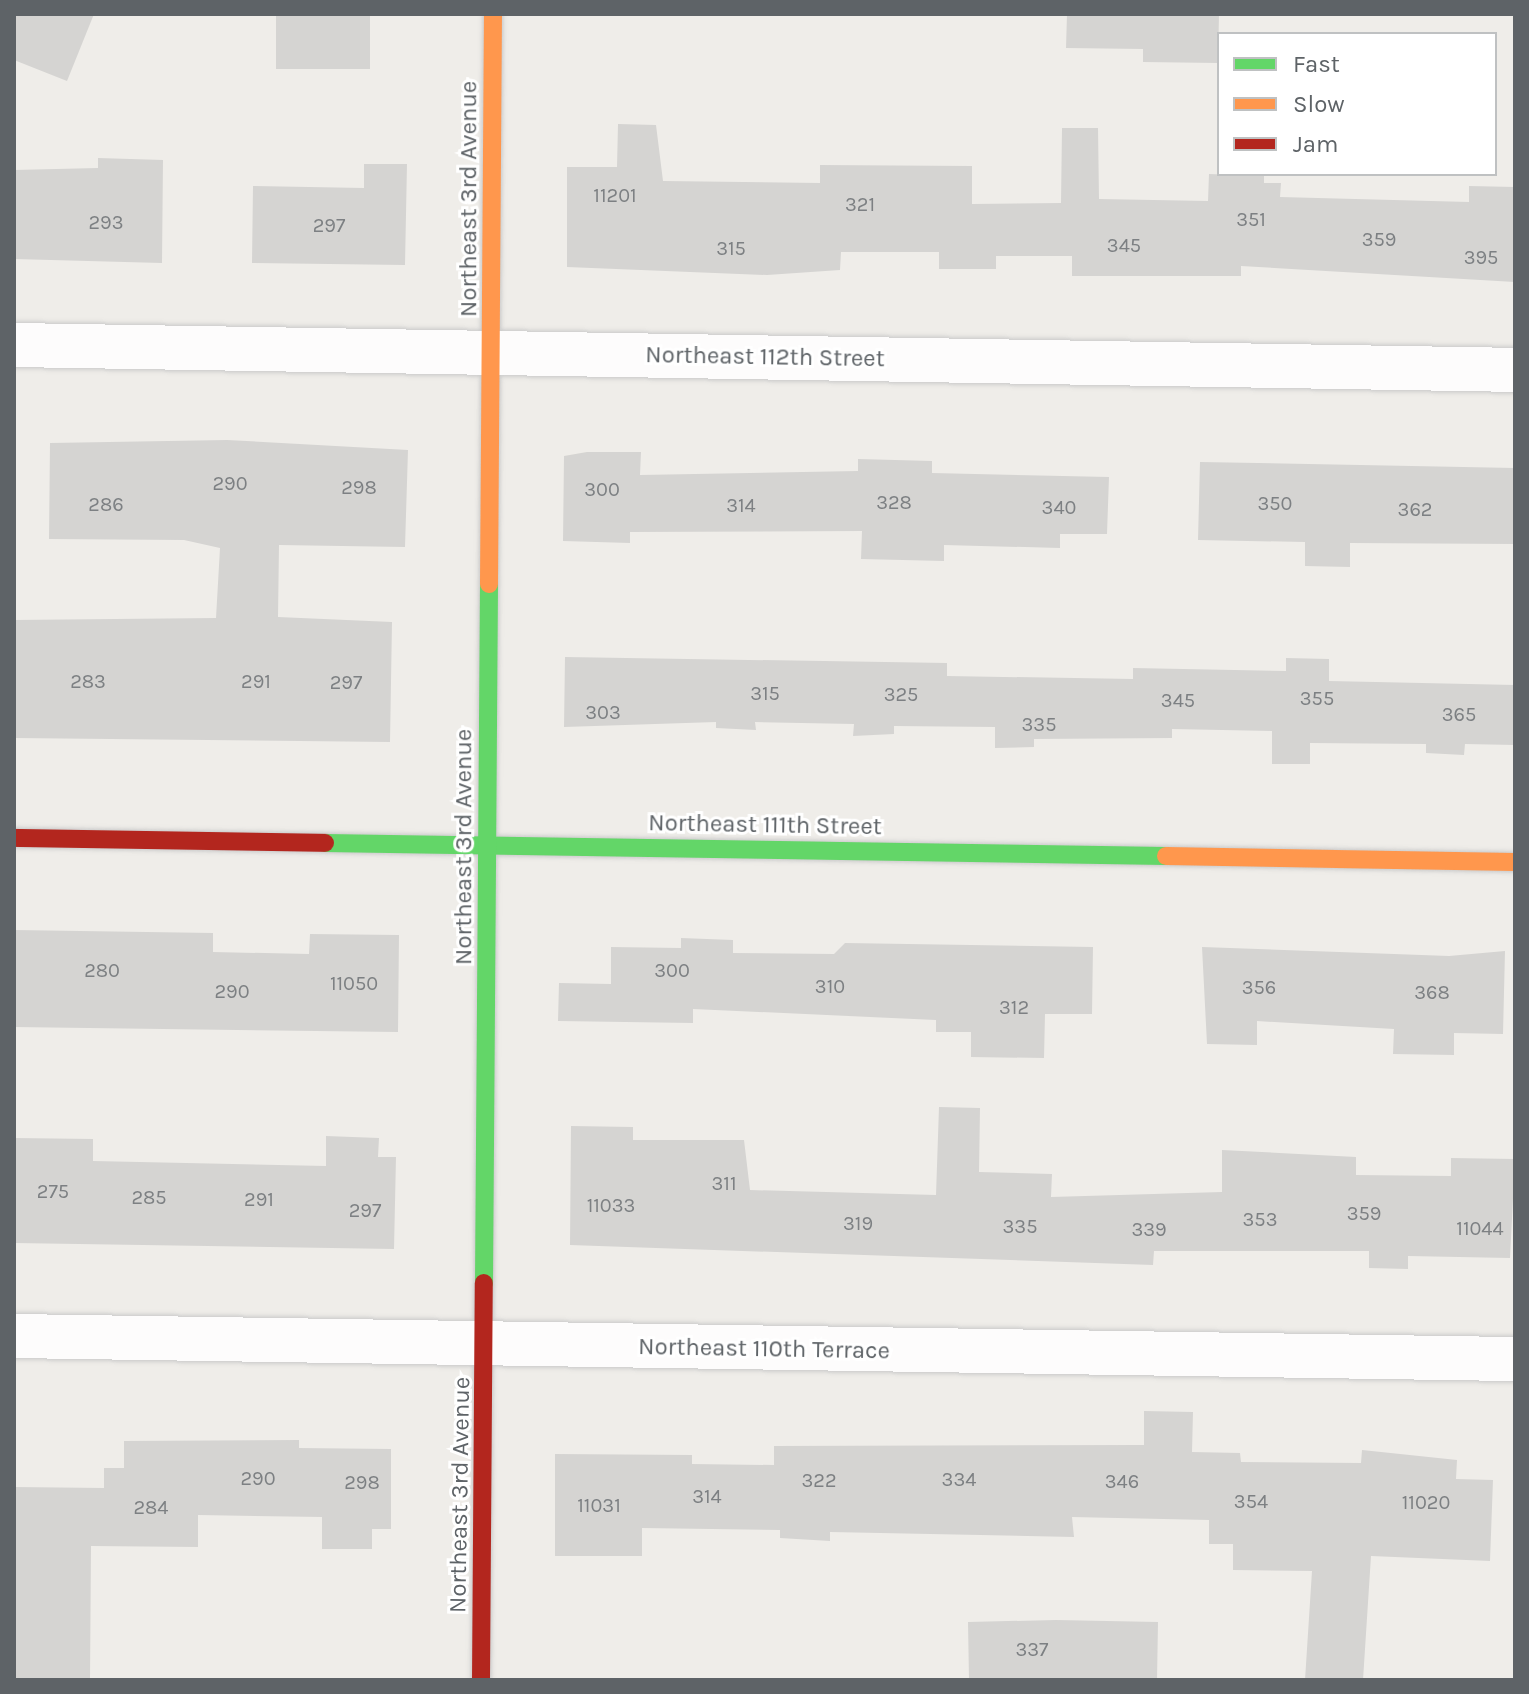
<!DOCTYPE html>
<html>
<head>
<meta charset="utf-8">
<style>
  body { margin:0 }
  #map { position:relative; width:1529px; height:1694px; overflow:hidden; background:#efede9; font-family:Karla,sans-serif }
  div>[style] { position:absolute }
  .building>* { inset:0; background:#d5d4d2; transform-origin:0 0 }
  .roads { filter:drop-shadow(0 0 2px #cacaca) drop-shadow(0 0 2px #cacaca) }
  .street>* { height:44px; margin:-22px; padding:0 22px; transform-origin:22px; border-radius:22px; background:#fdfcfc }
  .fast>* { height:18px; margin:-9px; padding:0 9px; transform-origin:9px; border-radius:9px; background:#63d668 }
  .slow>* { height:18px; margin:-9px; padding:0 9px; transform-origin:9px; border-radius:9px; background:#ff974d }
  .jam>* { height:18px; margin:-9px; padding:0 9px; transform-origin:9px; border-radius:9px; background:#b3261e }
  span { translate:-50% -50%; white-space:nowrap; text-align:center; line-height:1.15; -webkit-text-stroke:6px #fff; paint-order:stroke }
  .number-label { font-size:20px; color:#7d8083 }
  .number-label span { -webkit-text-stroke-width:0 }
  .street-label { font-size:24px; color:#5e6367 }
  .frame { position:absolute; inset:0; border:16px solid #5e6367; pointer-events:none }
  .legend { position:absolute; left:1217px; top:32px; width:280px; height:144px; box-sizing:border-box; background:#fff; border:2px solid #bfc1c2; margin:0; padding:10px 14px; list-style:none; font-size:24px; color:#5e6367 }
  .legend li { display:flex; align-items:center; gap:16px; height:40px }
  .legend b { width:40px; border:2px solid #bfc1c2 }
</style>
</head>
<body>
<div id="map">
  <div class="building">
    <i style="clip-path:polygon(14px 14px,94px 14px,67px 81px,14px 60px)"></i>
    <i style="left:276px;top:14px;width:94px;height:55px"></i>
    <i style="clip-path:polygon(1067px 14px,1219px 14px,1218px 63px,1143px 62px,1143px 49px,1066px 48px)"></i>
    <i style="clip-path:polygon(618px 124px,656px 125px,663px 181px,820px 183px,820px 165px,972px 166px,972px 204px,1061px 203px,1062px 128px,1098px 128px,1099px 199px,1208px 201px,1209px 174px,1264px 176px,1264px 183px,1281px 183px,1280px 197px,1469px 202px,1469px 186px,1515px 187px,1515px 282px,1241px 266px,1241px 276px,1072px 276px,1072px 256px,996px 256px,996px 269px,939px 269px,939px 252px,841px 252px,840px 270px,767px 275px,567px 267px,567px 167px,617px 167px)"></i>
    <i style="clip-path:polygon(98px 158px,163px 160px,162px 263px,14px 259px,14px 170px,98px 168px)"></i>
    <i style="clip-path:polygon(364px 164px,407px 164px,405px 265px,252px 263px,253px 186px,364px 188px)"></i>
    <i style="clip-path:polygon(227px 440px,408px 450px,405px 547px,279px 545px,278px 617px,392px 622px,390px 742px,14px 738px,14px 620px,216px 618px,220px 548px,184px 540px,49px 539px,50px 443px)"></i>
    <i style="clip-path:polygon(587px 452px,641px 452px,640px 475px,858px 471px,858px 459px,932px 461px,932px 473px,1109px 477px,1107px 534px,1060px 534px,1060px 548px,944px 545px,944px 561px,861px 559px,862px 531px,630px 532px,630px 543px,563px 541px,564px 456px)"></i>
    <i style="clip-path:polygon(1200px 462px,1515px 468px,1515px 544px,1350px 543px,1350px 567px,1305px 566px,1305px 542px,1198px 540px)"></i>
    <i style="clip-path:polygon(565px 657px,947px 663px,947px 676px,1133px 679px,1133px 668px,1286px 671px,1286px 658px,1329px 659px,1329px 681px,1515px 685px,1515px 745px,1465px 744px,1464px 755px,1426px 753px,1426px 744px,1310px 743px,1310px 764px,1272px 764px,1272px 731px,1172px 729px,1172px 738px,1034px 739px,1034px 747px,995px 748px,995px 727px,894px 726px,894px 734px,853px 736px,854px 724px,755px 722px,756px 730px,716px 728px,716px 722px,564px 727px)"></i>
    <i style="clip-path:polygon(14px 930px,213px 933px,213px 952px,309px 954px,310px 934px,399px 935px,398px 1032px,14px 1027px)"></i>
    <i style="clip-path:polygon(681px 938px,733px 940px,733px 953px,834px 954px,845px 943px,1093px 947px,1092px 1014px,1045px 1014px,1044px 1058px,971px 1057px,971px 1032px,936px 1032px,936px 1020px,693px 1009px,693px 1023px,558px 1021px,559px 983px,611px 984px,611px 947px,681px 948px)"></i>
    <i style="clip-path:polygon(1202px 947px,1449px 956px,1505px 951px,1503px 1034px,1454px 1033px,1454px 1055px,1393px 1054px,1394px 1029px,1257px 1021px,1257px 1045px,1207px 1044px)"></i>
    <i style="clip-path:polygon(939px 1107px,980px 1108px,979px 1172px,1052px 1174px,1051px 1197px,1222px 1192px,1222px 1150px,1356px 1157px,1356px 1175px,1451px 1176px,1451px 1158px,1515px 1159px,1510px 1258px,1408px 1256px,1408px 1269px,1369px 1268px,1369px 1251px,1154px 1251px,1153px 1265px,570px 1245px,571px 1126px,633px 1127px,633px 1140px,744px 1140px,750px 1190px,936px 1195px)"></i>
    <i style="clip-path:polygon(326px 1136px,379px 1138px,378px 1157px,396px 1157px,394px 1249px,14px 1243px,14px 1138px,93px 1139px,93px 1161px,326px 1166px)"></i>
    <i style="clip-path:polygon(1144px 1411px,1193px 1412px,1192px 1452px,1240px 1453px,1241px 1462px,1361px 1463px,1362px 1450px,1457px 1460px,1456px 1479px,1493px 1480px,1490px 1561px,1371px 1556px,1363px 1680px,1305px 1680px,1312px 1571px,1233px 1570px,1233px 1544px,1209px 1544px,1209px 1520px,1072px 1517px,1074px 1537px,830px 1532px,830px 1541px,780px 1538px,780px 1530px,642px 1528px,642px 1556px,555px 1556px,555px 1454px,692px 1455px,692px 1464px,774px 1465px,774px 1446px,1144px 1445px)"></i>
    <i style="clip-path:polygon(299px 1440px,299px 1448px,391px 1449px,391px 1529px,372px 1529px,372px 1549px,322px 1549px,322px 1517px,198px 1515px,198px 1547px,91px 1546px,90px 1680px,14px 1680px,14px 1487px,104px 1488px,104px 1468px,124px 1468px,124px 1441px)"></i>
    <i style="clip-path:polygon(1056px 1620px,1158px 1622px,1157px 1680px,969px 1680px,968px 1622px)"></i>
  </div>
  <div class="roads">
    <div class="street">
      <i style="left:14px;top:345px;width:1501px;rotate:0.95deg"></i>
      <i style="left:14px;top:1336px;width:1501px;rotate:0.88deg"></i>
    </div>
    <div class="fast">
      <i style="left:325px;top:843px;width:841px;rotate:0.89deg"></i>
      <i style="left:484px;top:1283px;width:699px;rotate:-89.59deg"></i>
    </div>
    <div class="slow">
      <i style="left:489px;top:584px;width:570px;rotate:-89.6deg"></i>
      <i style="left:1166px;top:856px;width:349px;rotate:1deg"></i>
    </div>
    <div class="jam">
      <i style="left:14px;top:838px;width:311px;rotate:0.9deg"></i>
      <i style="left:481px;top:1680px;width:397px;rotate:-89.6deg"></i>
    </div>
  </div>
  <div class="number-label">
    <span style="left:615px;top:195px">11201</span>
    <span style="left:860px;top:204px">321</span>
    <span style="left:1251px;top:219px">351</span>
    <span style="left:106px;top:222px">293</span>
    <span style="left:329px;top:225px">297</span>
    <span style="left:1379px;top:239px">359</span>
    <span style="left:1124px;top:245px">345</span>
    <span style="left:731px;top:248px">315</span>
    <span style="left:1481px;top:257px">395</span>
    <span style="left:230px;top:483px">290</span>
    <span style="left:359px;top:487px">298</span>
    <span style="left:602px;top:489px">300</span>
    <span style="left:894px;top:502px">328</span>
    <span style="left:1275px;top:503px">350</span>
    <span style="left:106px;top:504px">286</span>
    <span style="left:741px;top:505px">314</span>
    <span style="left:1059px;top:507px">340</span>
    <span style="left:1415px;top:509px">362</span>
    <span style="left:88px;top:681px">283</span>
    <span style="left:256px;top:681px">291</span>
    <span style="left:346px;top:682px">297</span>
    <span style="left:765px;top:693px">315</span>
    <span style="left:901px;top:694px">325</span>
    <span style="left:1317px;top:698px">355</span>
    <span style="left:1178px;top:700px">345</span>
    <span style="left:603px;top:712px">303</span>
    <span style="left:1459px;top:714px">365</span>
    <span style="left:1039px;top:724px">335</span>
    <span style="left:102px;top:970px">280</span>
    <span style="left:672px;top:970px">300</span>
    <span style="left:354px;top:983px">11050</span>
    <span style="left:830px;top:986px">310</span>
    <span style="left:1259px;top:987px">356</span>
    <span style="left:232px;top:991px">290</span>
    <span style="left:1432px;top:992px">368</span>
    <span style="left:1014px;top:1007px">312</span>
    <span style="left:724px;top:1183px">311</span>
    <span style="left:53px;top:1191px">275</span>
    <span style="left:149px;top:1197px">285</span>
    <span style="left:259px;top:1199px">291</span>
    <span style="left:611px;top:1205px">11033</span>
    <span style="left:365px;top:1210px">297</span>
    <span style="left:1364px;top:1213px">359</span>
    <span style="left:1260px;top:1219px">353</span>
    <span style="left:858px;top:1223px">319</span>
    <span style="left:1020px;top:1226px">335</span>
    <span style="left:1480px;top:1228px">11044</span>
    <span style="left:1149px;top:1229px">339</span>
    <span style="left:258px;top:1478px">290</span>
    <span style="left:959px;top:1479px">334</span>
    <span style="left:819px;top:1480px">322</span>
    <span style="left:1122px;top:1481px">346</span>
    <span style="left:362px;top:1482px">298</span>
    <span style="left:707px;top:1496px">314</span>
    <span style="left:1251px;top:1501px">354</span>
    <span style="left:1426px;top:1502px">11020</span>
    <span style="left:599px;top:1505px">11031</span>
    <span style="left:151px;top:1507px">284</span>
    <span style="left:1032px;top:1649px">337</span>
  </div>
  <div class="street-label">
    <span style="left:469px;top:199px;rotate:-90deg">Northeast 3rd Avenue</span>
    <span style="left:765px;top:357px;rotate:1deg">Northeast 112th Street</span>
    <span style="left:765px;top:825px;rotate:1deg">Northeast 111th Street</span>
    <span style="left:464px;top:847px;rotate:-90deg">Northeast 3rd Avenue</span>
    <span style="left:764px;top:1349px;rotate:1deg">Northeast 110th Terrace</span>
    <span style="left:460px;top:1495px;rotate:-89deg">Northeast 3rd Avenue</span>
  </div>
  <div class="frame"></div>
  <ul class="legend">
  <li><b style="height:10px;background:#63d668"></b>Fast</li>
  <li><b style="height:10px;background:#ff974d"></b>Slow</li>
  <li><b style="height:10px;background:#b3261e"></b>Jam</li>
  </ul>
</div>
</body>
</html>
